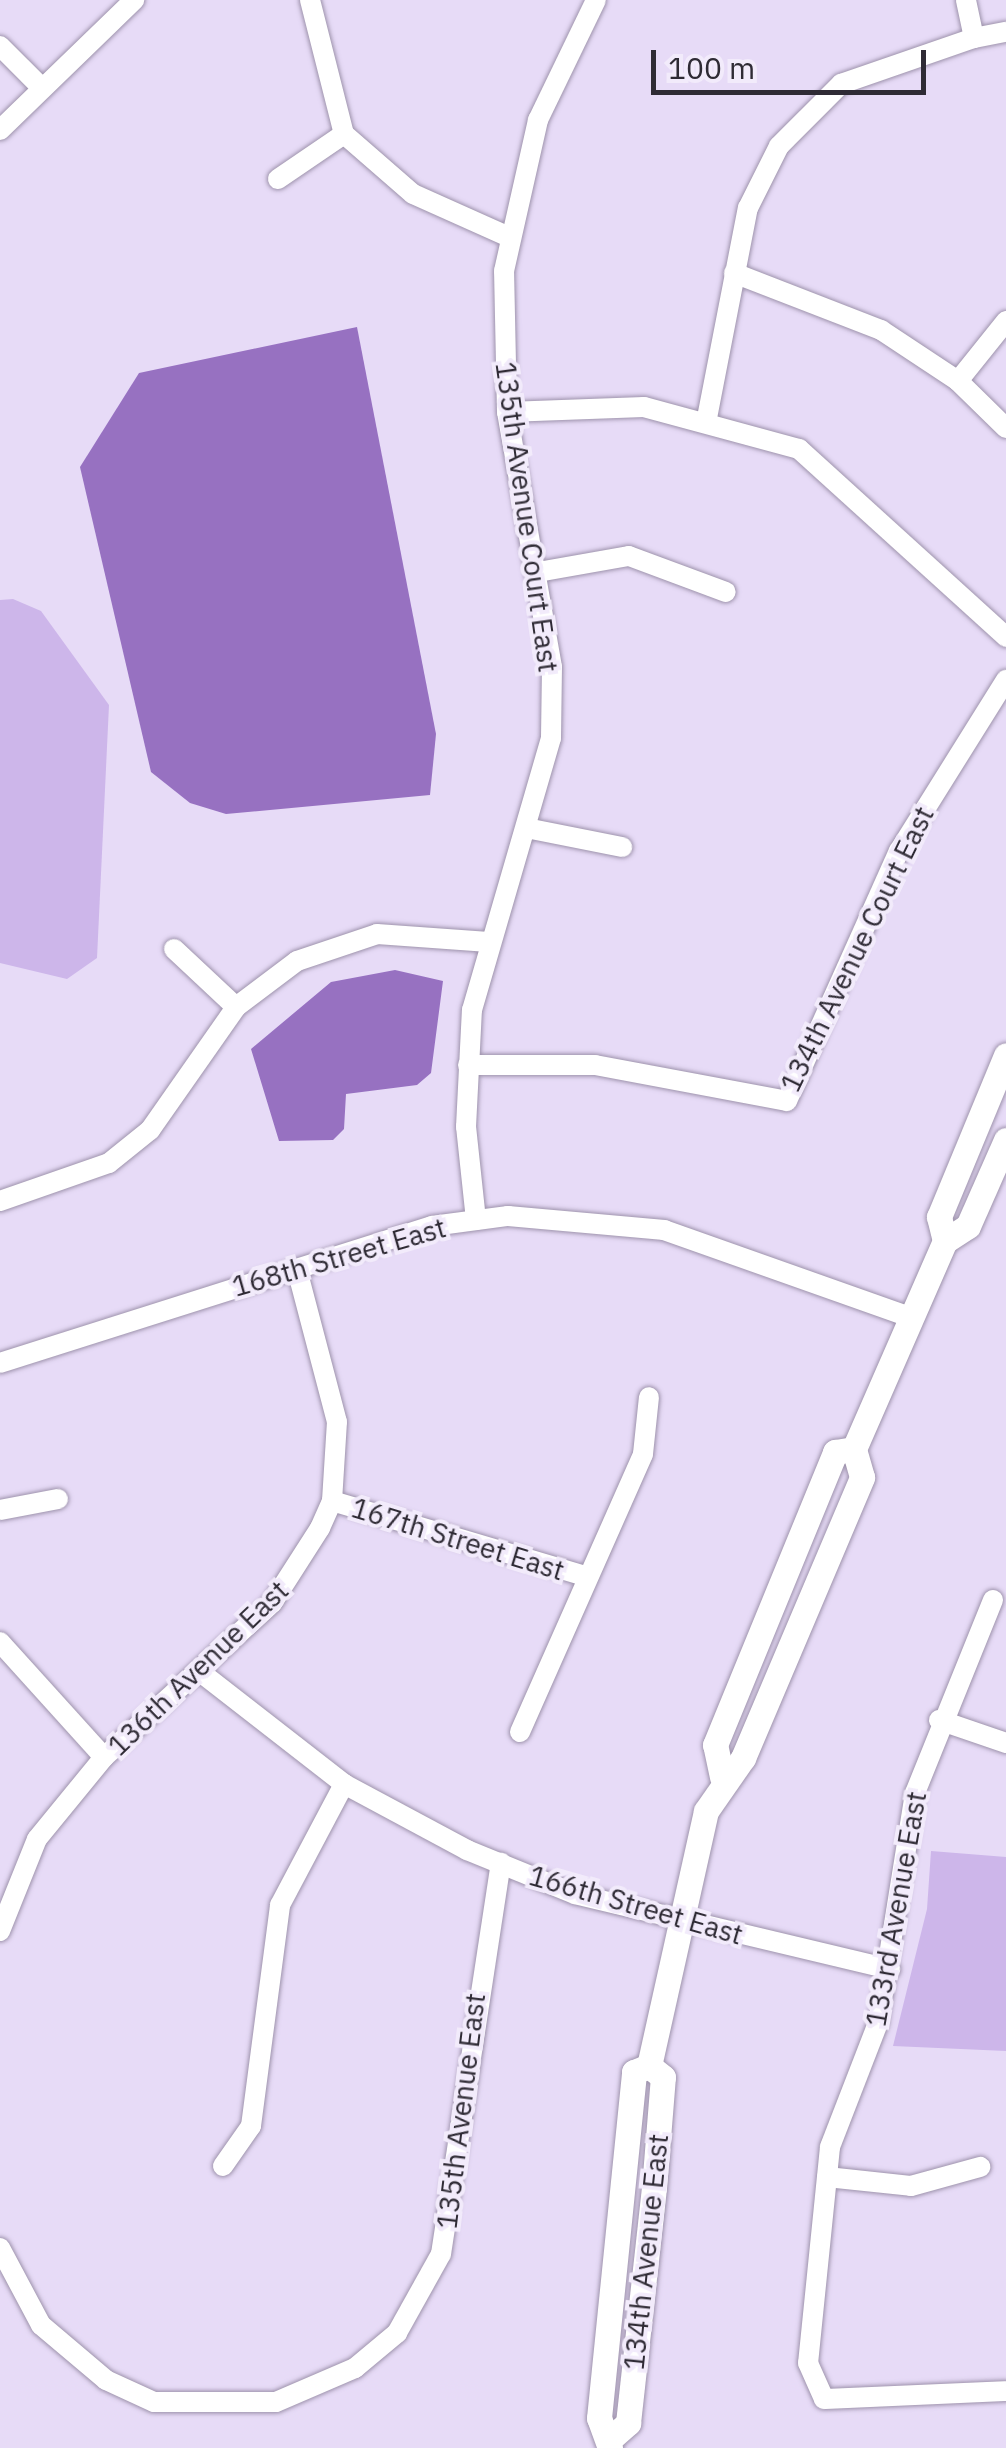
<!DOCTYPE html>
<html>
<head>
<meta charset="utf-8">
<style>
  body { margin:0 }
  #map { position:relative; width:1006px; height:2448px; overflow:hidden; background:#e7dbf7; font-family:"IBM Plex Sans",sans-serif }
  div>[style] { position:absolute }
  .green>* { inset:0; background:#cdb6ea }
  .water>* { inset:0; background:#9771c1 }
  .roads { filter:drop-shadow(0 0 2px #9e93ac) drop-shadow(0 0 2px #9e93ac) }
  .minor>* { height:20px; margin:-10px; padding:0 10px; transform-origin:10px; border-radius:10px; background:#fff }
  .tertiary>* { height:25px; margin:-12.5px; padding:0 12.5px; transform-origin:12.5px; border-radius:12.5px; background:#fff }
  span { translate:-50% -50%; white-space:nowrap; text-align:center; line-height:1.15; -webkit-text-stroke:8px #f2ebfb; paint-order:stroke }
  .street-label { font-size:28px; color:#2f2b35 }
  .scale { position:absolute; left:651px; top:50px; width:275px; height:45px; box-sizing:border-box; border:5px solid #2f2b35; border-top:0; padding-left:12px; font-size:30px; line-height:35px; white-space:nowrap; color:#2f2b35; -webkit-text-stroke:8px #f2ebfb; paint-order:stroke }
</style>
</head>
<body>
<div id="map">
  <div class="green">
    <i style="clip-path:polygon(13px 599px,41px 611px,109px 705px,97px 958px,67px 979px,0 963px,0 600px)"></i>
    <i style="clip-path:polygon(931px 1851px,1006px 1857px,1006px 2051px,893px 2046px,927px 1909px)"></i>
  </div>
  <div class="water">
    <i style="clip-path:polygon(357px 327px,436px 734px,430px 795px,226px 814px,190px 803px,151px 772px,80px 467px,139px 373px)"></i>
    <i style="clip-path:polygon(395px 970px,443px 981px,431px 1073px,417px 1085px,346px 1094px,344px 1129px,333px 1140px,279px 1141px,251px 1049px,331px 982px)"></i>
  </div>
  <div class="roads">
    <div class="minor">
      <i style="left:310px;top:0;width:138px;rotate:75.8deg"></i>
      <i style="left:974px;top:38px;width:33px;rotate:-11deg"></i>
      <i style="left:0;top:46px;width:57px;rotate:45deg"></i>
      <i style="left:0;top:130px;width:187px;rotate:-44.1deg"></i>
      <i style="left:278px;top:179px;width:80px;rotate:-34.3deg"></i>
      <i style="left:344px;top:134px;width:91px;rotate:41deg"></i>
      <i style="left:413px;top:194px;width:103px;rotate:24.1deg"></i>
      <i style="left:734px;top:273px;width:158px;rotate:21.2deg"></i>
      <i style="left:881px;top:330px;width:92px;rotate:33.5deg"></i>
      <i style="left:958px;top:381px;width:67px;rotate:44.4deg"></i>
      <i style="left:958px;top:381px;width:77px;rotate:-51.3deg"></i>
      <i style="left:507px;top:412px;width:137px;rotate:-2.1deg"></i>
      <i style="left:644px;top:407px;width:161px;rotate:15.2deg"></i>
      <i style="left:799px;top:449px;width:280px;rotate:42.2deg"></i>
      <i style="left:707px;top:418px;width:214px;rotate:-79deg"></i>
      <i style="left:748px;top:208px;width:69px;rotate:-63.4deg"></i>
      <i style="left:779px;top:146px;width:88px;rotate:-45deg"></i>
      <i style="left:841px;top:84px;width:141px;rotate:-19.1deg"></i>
      <i style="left:974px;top:38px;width:39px;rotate:-102deg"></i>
      <i style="left:538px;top:572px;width:92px;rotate:-10deg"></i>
      <i style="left:629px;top:556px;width:103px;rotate:20.4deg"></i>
      <i style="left:531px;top:829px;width:93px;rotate:11.2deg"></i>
      <i style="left:174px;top:949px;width:85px;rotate:43.1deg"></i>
      <i style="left:468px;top:1065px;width:127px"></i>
      <i style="left:595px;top:1065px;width:195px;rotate:10.6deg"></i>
      <i style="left:787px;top:1101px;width:274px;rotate:-65.9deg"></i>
      <i style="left:899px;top:851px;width:202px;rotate:-58deg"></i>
      <i style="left:0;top:1201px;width:115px;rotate:-19.2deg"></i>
      <i style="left:109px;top:1163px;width:53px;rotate:-38.8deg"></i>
      <i style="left:150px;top:1130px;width:150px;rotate:-55deg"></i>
      <i style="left:236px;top:1007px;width:76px;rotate:-37deg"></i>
      <i style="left:297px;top:961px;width:84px;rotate:-18.6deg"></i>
      <i style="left:377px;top:934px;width:112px;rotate:4.1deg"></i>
      <i style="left:476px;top:1220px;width:94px;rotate:-96.1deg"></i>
      <i style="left:466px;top:1127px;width:117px;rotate:-87.1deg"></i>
      <i style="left:472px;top:1010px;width:283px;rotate:-73.8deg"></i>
      <i style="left:551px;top:738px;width:71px;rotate:-89.2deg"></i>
      <i style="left:552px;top:667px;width:259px;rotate:-100deg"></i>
      <i style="left:507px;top:412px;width:141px;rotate:-91.2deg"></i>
      <i style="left:504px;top:271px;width:155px;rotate:-77.3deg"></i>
      <i style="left:538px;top:120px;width:133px;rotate:-64.2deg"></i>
      <i style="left:0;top:1363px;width:453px;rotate:-17.6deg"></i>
      <i style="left:432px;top:1226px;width:77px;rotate:-7.5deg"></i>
      <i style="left:508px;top:1216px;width:157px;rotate:5.1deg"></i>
      <i style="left:664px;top:1230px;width:263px;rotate:19.5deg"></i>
      <i style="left:332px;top:1501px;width:264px;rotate:16.5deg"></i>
      <i style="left:0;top:1510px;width:59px;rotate:-10.7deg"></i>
      <i style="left:993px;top:1600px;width:208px;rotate:112deg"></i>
      <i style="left:915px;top:1793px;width:233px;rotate:99.1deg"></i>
      <i style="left:878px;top:2023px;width:133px;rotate:111.2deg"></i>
      <i style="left:830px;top:2147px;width:217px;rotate:95.8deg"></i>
      <i style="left:808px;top:2363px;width:39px;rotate:66deg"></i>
      <i style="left:824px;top:2399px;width:182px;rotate:-2.5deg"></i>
      <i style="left:0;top:1642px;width:155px;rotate:47.9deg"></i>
      <i style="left:199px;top:1671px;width:184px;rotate:37.9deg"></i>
      <i style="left:344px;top:1784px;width:140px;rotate:28.2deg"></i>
      <i style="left:467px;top:1850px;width:117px;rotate:22.2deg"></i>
      <i style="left:575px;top:1894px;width:324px;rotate:13.4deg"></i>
      <i style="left:939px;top:1720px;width:71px;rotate:18.9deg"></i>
      <i style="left:520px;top:1732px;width:304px;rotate:-66.1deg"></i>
      <i style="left:643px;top:1454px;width:57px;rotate:-84deg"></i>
      <i style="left:0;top:1931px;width:99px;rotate:-68.1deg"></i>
      <i style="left:37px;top:1839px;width:106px;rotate:-50.7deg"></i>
      <i style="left:104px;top:1757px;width:228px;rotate:-42.5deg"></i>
      <i style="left:272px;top:1603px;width:89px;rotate:-57.4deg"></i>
      <i style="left:320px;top:1528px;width:30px;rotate:-66deg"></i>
      <i style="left:332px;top:1501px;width:79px;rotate:-86.4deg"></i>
      <i style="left:337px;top:1422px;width:158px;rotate:-104.7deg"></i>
      <i style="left:223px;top:2166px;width:49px;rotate:-55deg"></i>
      <i style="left:251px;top:2126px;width:223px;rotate:-82.5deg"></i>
      <i style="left:280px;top:1905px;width:137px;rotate:-62.1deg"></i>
      <i style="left:827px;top:2177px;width:84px;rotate:6.1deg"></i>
      <i style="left:911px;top:2186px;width:72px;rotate:-15.4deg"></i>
      <i style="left:0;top:2248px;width:87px;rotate:62deg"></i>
      <i style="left:41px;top:2325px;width:85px;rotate:40.2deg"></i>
      <i style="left:106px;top:2380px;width:53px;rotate:24.6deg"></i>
      <i style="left:154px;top:2402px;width:122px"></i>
      <i style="left:276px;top:2402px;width:86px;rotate:-23.3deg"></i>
      <i style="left:355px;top:2368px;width:55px;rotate:-39.8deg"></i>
      <i style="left:397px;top:2333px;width:90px;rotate:-60.9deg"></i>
      <i style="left:441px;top:2254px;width:396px;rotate:-81.3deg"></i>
    </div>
    <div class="tertiary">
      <i style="left:945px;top:1241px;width:27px;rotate:-33deg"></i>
      <i style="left:968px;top:1226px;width:94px;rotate:-66.2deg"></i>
      <i style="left:722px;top:1777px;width:33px;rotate:-102deg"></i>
      <i style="left:715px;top:1745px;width:317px;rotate:-67.7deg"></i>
      <i style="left:835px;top:1452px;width:19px;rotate:-9deg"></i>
      <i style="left:611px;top:2438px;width:23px;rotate:-41deg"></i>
      <i style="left:628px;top:2423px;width:236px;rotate:-83.7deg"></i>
      <i style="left:654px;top:2188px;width:111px;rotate:-85.4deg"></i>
      <i style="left:663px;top:2077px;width:18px;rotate:-142deg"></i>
      <i style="left:610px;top:2448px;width:32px;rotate:-110deg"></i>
      <i style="left:599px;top:2418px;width:348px;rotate:-84.2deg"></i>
      <i style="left:634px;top:2072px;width:16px;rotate:-22deg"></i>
      <i style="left:649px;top:2066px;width:261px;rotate:-77.4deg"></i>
      <i style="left:706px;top:1811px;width:65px;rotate:-55.1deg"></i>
      <i style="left:743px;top:1758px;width:305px;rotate:-67deg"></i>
      <i style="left:862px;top:1477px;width:29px;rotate:-106deg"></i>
      <i style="left:854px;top:1449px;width:227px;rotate:-66.4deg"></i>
      <i style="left:945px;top:1241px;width:25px;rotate:-104deg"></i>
      <i style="left:939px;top:1217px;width:175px;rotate:-67.5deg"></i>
    </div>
  </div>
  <div class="street-label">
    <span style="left:527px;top:517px;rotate:82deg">135th Avenue Court East</span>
    <span style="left:857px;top:949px;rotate:-64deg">134th Avenue Court East</span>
    <span style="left:339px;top:1257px;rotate:-16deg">168th Street East</span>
    <span style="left:458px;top:1539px;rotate:17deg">167th Street East</span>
    <span style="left:198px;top:1668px;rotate:-44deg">136th Avenue East</span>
    <span style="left:636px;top:1905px;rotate:16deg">166th Street East</span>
    <span style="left:896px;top:1909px;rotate:-80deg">133rd Avenue East</span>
    <span style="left:461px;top:2111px;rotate:-83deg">135th Avenue East</span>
    <span style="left:646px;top:2252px;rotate:-84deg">134th Avenue East</span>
  </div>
  <div class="scale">100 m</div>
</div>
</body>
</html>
